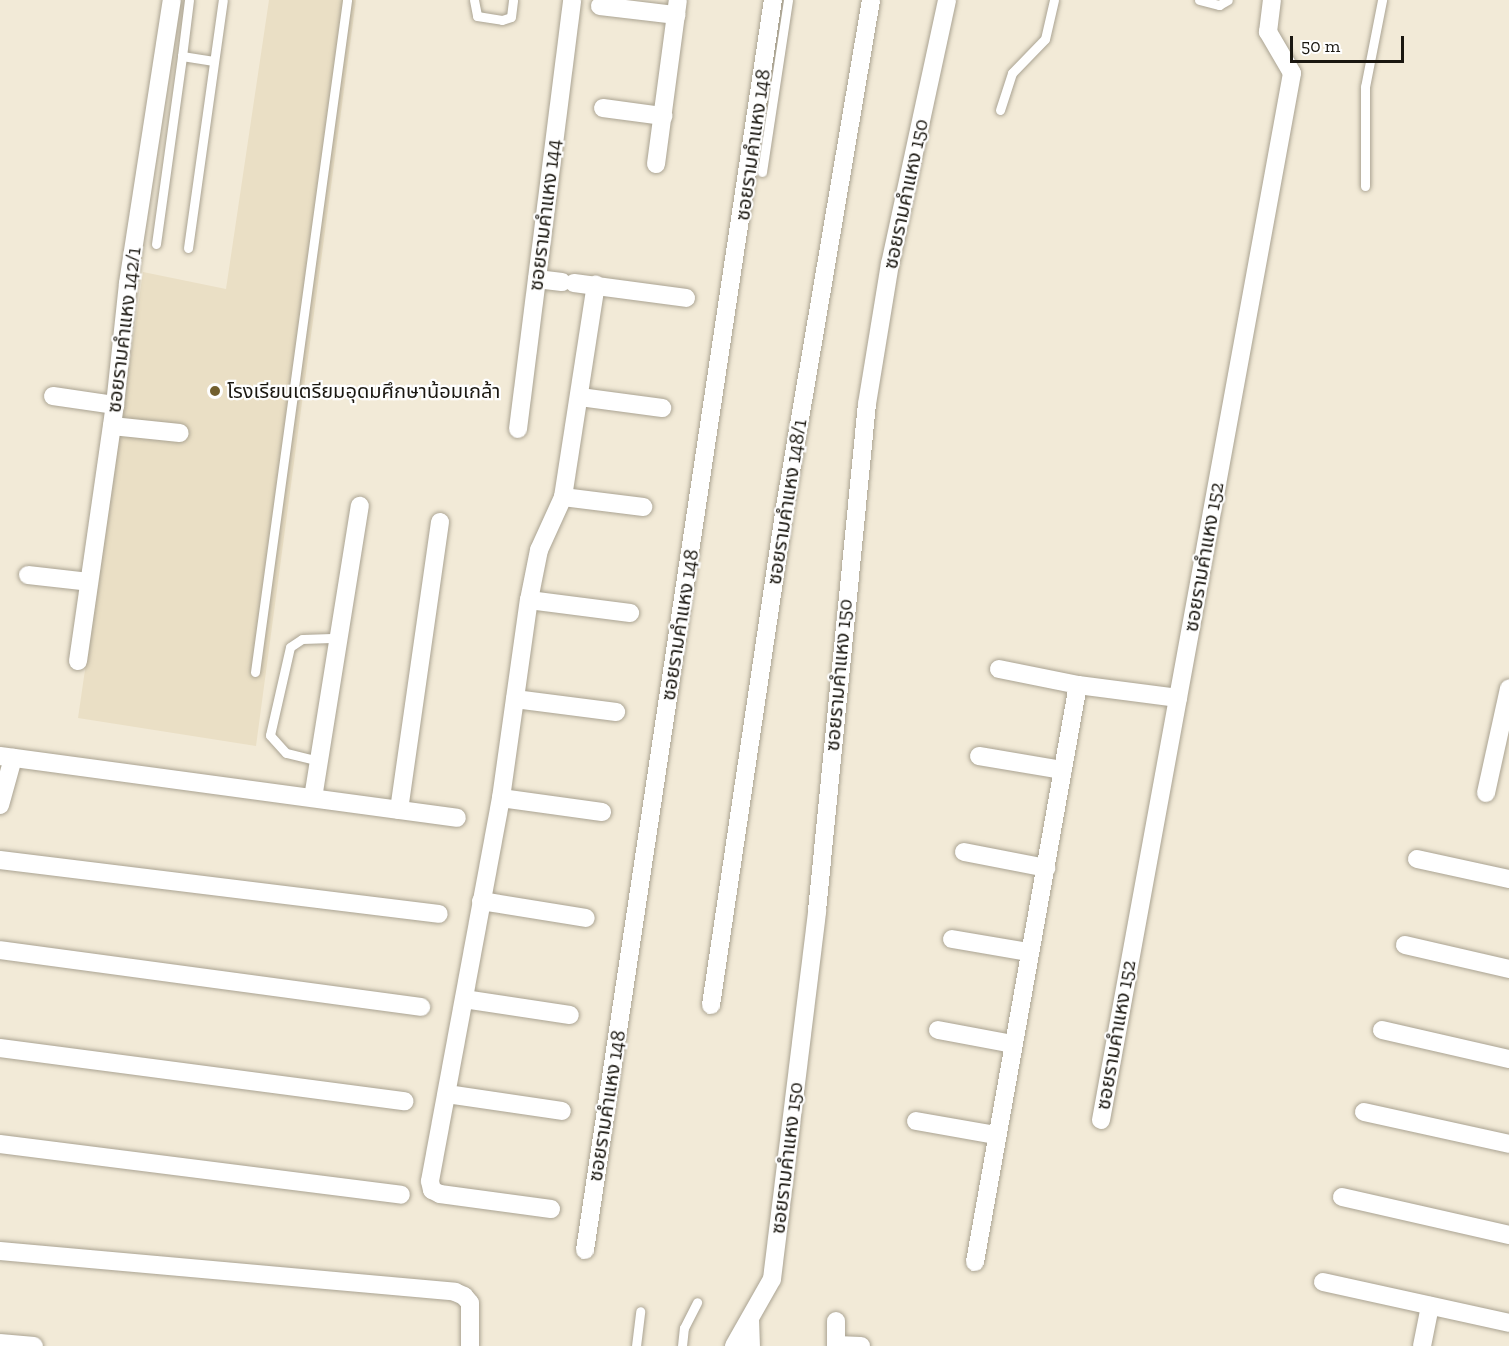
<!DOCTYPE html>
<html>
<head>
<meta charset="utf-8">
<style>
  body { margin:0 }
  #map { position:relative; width:1509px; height:1346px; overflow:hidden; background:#f2ead7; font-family:"Zilla Slab","Noto Sans Thai",serif }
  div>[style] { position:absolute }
  .built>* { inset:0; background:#eadfc5 }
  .roads { filter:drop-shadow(0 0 2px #aaa392) drop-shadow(0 0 2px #aaa392) }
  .service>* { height:9px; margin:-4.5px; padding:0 4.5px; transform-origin:4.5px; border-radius:4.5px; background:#fff }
  .minor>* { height:18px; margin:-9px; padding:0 9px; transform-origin:9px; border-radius:9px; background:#fff }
  .dots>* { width:16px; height:16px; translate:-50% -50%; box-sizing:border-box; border:3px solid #fff; border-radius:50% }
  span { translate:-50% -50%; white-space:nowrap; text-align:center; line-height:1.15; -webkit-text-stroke:4.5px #fff; paint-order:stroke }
  .street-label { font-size:20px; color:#1a1710 }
  .poi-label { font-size:20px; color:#1a1710 }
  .left { translate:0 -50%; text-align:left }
  .scale { position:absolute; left:1290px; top:36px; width:114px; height:27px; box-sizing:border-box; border:3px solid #1a1710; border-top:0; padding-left:8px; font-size:18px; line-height:21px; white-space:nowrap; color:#1a1710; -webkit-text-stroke:4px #fff; paint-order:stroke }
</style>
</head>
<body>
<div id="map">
  <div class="built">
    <i style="clip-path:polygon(269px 0,356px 0,256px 746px,78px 718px,143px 272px,226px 289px)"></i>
  </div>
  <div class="roads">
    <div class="service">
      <i style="left:189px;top:0;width:56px;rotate:97.1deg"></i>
      <i style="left:182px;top:56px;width:32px;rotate:9deg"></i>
      <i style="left:474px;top:0;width:16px;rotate:79deg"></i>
      <i style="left:477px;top:16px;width:25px;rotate:9deg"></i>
      <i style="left:502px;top:20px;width:9px;rotate:-18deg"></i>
      <i style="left:511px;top:17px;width:17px;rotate:-83deg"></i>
      <i style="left:1199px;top:0;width:21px;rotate:14deg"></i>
      <i style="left:1219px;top:5px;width:10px;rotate:-29deg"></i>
      <i style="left:1000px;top:110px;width:39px;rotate:-72deg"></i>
      <i style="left:1012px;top:73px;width:47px;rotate:-45.9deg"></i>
      <i style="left:1045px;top:39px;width:40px;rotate:-77deg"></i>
      <i style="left:762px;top:172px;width:174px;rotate:-81.4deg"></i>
      <i style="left:1365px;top:186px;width:99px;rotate:-90deg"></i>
      <i style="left:1365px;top:87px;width:89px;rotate:-78.9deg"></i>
      <i style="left:156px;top:244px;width:190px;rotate:-82.1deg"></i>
      <i style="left:188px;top:248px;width:250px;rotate:-82deg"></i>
      <i style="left:255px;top:672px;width:678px;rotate:-82.2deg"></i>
      <i style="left:319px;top:761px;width:34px;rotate:-166deg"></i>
      <i style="left:286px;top:753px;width:24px;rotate:-132deg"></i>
      <i style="left:270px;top:735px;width:90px;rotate:-77.2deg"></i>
      <i style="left:290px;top:647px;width:14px;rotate:-34deg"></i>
      <i style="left:302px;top:639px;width:37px;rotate:-2deg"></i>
      <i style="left:636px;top:1346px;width:35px;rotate:-83deg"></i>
      <i style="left:682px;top:1346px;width:18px;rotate:-84deg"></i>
      <i style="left:684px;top:1328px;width:29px;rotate:-63deg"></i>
    </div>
    <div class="minor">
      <i style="left:600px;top:6px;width:77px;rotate:6.8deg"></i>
      <i style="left:603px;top:108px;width:61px;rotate:7.6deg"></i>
      <i style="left:656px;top:164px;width:165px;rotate:-82.4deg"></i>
      <i style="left:537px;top:279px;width:25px;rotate:7deg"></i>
      <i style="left:574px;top:283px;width:113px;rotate:7.6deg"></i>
      <i style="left:53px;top:396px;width:63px;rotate:8.3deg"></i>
      <i style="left:580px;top:397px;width:83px;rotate:7.6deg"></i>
      <i style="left:112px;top:426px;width:68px;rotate:5.9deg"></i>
      <i style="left:518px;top:429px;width:432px;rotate:-82.8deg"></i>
      <i style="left:563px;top:497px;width:81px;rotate:7.1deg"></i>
      <i style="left:28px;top:575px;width:61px;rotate:6.5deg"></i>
      <i style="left:529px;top:600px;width:102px;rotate:7.3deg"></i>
      <i style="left:78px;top:661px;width:259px;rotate:-81.8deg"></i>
      <i style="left:115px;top:405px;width:123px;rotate:-83.9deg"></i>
      <i style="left:128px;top:283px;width:286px;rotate:-81.2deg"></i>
      <i style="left:999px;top:669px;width:81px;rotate:11.4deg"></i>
      <i style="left:1078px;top:685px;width:101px;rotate:7.4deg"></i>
      <i style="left:515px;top:699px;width:102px;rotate:7.3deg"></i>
      <i style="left:0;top:756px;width:461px;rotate:7.7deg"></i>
      <i style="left:979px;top:756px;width:85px;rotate:9.5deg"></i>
      <i style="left:1486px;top:793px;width:107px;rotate:-77.6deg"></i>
      <i style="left:313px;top:798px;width:296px;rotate:-80.9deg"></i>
      <i style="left:501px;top:798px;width:102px;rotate:7.9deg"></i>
      <i style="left:0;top:805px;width:49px;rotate:-74.5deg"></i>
      <i style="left:399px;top:810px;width:291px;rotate:-81.9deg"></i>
      <i style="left:964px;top:852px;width:84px;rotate:11deg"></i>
      <i style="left:1417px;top:859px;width:94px;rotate:12.3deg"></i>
      <i style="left:0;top:860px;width:442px;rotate:7deg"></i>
      <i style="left:481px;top:901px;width:106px;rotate:9.2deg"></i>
      <i style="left:952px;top:939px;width:78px;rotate:9.6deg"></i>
      <i style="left:1405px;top:945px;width:107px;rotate:13deg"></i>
      <i style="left:0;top:950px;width:425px;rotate:7.7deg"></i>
      <i style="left:464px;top:999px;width:107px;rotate:8.6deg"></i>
      <i style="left:711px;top:1005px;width:503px;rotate:-81.55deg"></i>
      <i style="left:785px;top:507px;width:514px;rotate:-80.37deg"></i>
      <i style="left:938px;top:1030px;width:76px;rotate:10.6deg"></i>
      <i style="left:1382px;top:1030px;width:130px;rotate:12.9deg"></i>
      <i style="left:0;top:1048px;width:408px;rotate:7.5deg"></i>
      <i style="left:447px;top:1094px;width:116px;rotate:8.4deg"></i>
      <i style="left:1364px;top:1112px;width:148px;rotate:12.4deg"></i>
      <i style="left:1101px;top:1120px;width:1064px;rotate:-79.66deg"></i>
      <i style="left:1292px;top:73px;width:48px;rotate:-120.3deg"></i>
      <i style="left:1268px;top:32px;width:32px;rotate:-83deg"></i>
      <i style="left:916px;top:1121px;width:80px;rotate:10deg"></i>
      <i style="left:0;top:1144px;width:404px;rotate:7.2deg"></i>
      <i style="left:1342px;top:1197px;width:171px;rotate:12.8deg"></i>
      <i style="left:551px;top:1209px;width:112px;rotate:-172.3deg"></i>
      <i style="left:440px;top:1194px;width:9px;rotate:-153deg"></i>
      <i style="left:432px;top:1190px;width:9px;rotate:-103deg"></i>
      <i style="left:430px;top:1181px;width:390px;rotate:-79.5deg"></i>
      <i style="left:501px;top:798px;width:200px;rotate:-82deg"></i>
      <i style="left:529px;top:600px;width:51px;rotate:-78.7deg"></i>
      <i style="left:539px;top:550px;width:58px;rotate:-65.6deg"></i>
      <i style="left:563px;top:497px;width:215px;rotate:-81.2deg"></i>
      <i style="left:585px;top:1250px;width:1264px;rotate:-81.45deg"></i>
      <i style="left:0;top:1251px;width:457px;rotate:5.1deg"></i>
      <i style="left:455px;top:1292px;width:10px;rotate:24deg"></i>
      <i style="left:464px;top:1296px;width:9px;rotate:49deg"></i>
      <i style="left:470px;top:1303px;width:43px;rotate:90deg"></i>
      <i style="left:975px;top:1262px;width:586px;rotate:-79.88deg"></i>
      <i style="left:1323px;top:1282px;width:190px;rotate:12.4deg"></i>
      <i style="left:750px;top:1319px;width:27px;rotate:88deg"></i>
      <i style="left:0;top:1343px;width:34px;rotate:5deg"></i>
      <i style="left:836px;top:1345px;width:25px;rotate:2deg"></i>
      <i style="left:734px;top:1346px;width:77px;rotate:-60.4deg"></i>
      <i style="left:772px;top:1279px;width:371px;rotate:-83deg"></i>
      <i style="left:817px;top:911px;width:509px;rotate:-84.37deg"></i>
      <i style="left:867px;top:404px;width:142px;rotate:-80.7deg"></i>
      <i style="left:890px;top:264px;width:270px;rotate:-77.8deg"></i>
      <i style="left:836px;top:1346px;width:25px;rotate:-90deg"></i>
      <i style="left:1422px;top:1346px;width:41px;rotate:-78.7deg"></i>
    </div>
  </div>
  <div class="dots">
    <i style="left:215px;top:391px;background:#725f2e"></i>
  </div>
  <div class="street-label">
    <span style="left:753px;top:145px;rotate:-82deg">ซอยรามคำแหง 148</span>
    <span style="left:906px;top:194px;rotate:-78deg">ซอยรามคำแหง 150</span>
    <span style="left:545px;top:215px;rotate:-83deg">ซอยรามคำแหง 144</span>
    <span style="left:124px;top:330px;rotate:-83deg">ซอยรามคำแหง 142/1</span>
    <span style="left:787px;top:502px;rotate:-81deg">ซอยรามคำแหง 148/1</span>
    <span style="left:1204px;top:557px;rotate:-80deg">ซอยรามคำแหง 152</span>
    <span style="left:680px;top:625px;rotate:-81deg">ซอยรามคำแหง 148</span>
    <span style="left:839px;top:675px;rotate:-85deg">ซอยรามคำแหง 150</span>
    <span style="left:1116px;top:1035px;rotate:-80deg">ซอยรามคำแหง 152</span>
    <span style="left:607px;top:1106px;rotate:-81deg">ซอยรามคำแหง 148</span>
    <span style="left:787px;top:1158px;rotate:-83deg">ซอยรามคำแหง 150</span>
  </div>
  <div class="poi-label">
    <span class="left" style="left:227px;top:391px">โรงเรียนเตรียมอุดมศึกษาน้อมเกล้า</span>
  </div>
  <div class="scale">50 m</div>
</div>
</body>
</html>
